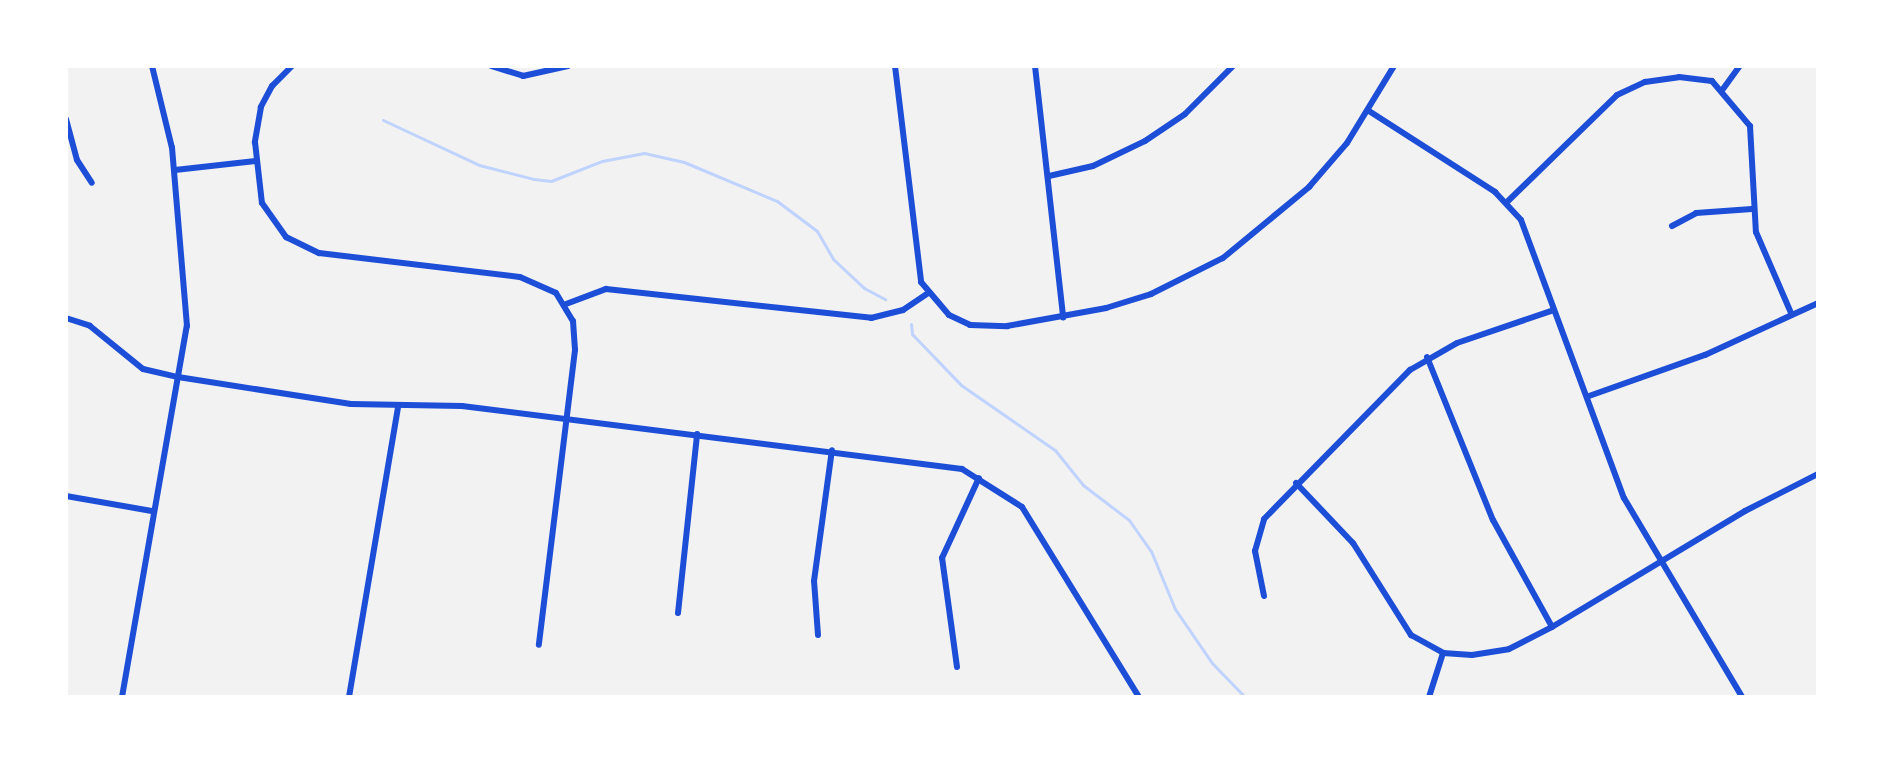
<!DOCTYPE html>
<html>
<head>
<meta charset="utf-8">
<style>
  body { margin:0 }
  #map { position:relative; width:1884px; height:763px; overflow:hidden; background:#f2f2f2; font-family:"Playfair Display",serif }
  div>[style] { position:absolute }
  .stream>* { height:3px; margin:-1.5px; padding:0 1.5px; transform-origin:1.5px; border-radius:1.5px; background:#bfd3fe }
  .minor>* { height:6px; margin:-3px; padding:0 3px; transform-origin:3px; border-radius:3px; background:#1d4ed8 }
  span { translate:-50% -50%; white-space:nowrap; text-align:center; line-height:1.15; -webkit-text-stroke:8px #fff; paint-order:stroke }
  .frame { position:absolute; inset:0; border:68px solid #fff; pointer-events:none }
</style>
</head>
<body>
<div id="map">
  <div class="stream">
    <i style="left:383px;top:120px;width:106px;rotate:25.1deg"></i>
    <i style="left:479px;top:165px;width:57px;rotate:14.3deg"></i>
    <i style="left:534px;top:179px;width:17px;rotate:7deg"></i>
    <i style="left:551px;top:181px;width:55px;rotate:-21.4deg"></i>
    <i style="left:602px;top:161px;width:43px;rotate:-10.8deg"></i>
    <i style="left:644px;top:153px;width:41px;rotate:12.7deg"></i>
    <i style="left:684px;top:162px;width:101px;rotate:22.8deg"></i>
    <i style="left:777px;top:201px;width:50px;rotate:36.9deg"></i>
    <i style="left:817px;top:231px;width:32px;rotate:60deg"></i>
    <i style="left:833px;top:259px;width:42px;rotate:43.1deg"></i>
    <i style="left:864px;top:288px;width:24px;rotate:28deg"></i>
    <i style="left:911px;top:324px;width:10px;rotate:84deg"></i>
    <i style="left:912px;top:334px;width:71px;rotate:46.1deg"></i>
    <i style="left:961px;top:385px;width:114px;rotate:34.7deg"></i>
    <i style="left:1055px;top:450px;width:45px;rotate:51.3deg"></i>
    <i style="left:1083px;top:485px;width:58px;rotate:37.3deg"></i>
    <i style="left:1129px;top:520px;width:38px;rotate:55deg"></i>
    <i style="left:1151px;top:551px;width:63px;rotate:67.5deg"></i>
    <i style="left:1175px;top:609px;width:65px;rotate:55.6deg"></i>
    <i style="left:1212px;top:663px;width:47px;rotate:45.9deg"></i>
  </div>
  <div class="minor">
    <i style="left:292px;top:66px;width:28px;rotate:135deg"></i>
    <i style="left:272px;top:86px;width:24px;rotate:118deg"></i>
    <i style="left:261px;top:107px;width:36px;rotate:100deg"></i>
    <i style="left:255px;top:142px;width:61px;rotate:83.5deg"></i>
    <i style="left:262px;top:203px;width:42px;rotate:54.8deg"></i>
    <i style="left:286px;top:237px;width:37px;rotate:26deg"></i>
    <i style="left:319px;top:253px;width:202px;rotate:6.8deg"></i>
    <i style="left:520px;top:277px;width:39px;rotate:24deg"></i>
    <i style="left:556px;top:293px;width:33px;rotate:59deg"></i>
    <i style="left:573px;top:321px;width:29px;rotate:86deg"></i>
    <i style="left:575px;top:350px;width:297px;rotate:97deg"></i>
    <i style="left:491px;top:66px;width:34px;rotate:17deg"></i>
    <i style="left:523px;top:76px;width:46px;rotate:-12.5deg"></i>
    <i style="left:895px;top:66px;width:218px;rotate:83.1deg"></i>
    <i style="left:921px;top:282px;width:43px;rotate:49.7deg"></i>
    <i style="left:949px;top:315px;width:23px;rotate:25deg"></i>
    <i style="left:970px;top:325px;width:37px;rotate:2deg"></i>
    <i style="left:1007px;top:326px;width:101px;rotate:-10.3deg"></i>
    <i style="left:1106px;top:308px;width:47px;rotate:-17.3deg"></i>
    <i style="left:1151px;top:294px;width:80px;rotate:-26.6deg"></i>
    <i style="left:1223px;top:258px;width:112px;rotate:-39.5deg"></i>
    <i style="left:1309px;top:187px;width:58px;rotate:-49.2deg"></i>
    <i style="left:1347px;top:143px;width:90px;rotate:-58.6deg"></i>
    <i style="left:1035px;top:66px;width:253px;rotate:83.6deg"></i>
    <i style="left:1723px;top:89px;width:29px;rotate:-54deg"></i>
    <i style="left:1369px;top:111px;width:150px;rotate:32.7deg"></i>
    <i style="left:1495px;top:192px;width:38px;rotate:47deg"></i>
    <i style="left:1521px;top:220px;width:296px;rotate:69.7deg"></i>
    <i style="left:1624px;top:498px;width:231px;rotate:59.3deg"></i>
    <i style="left:66px;top:119px;width:42px;rotate:75deg"></i>
    <i style="left:77px;top:160px;width:27px;rotate:57deg"></i>
    <i style="left:175px;top:170px;width:81px;rotate:-6.4deg"></i>
    <i style="left:1049px;top:176px;width:45px;rotate:-12.8deg"></i>
    <i style="left:1093px;top:166px;width:58px;rotate:-25.7deg"></i>
    <i style="left:1145px;top:141px;width:48px;rotate:-34deg"></i>
    <i style="left:1185px;top:114px;width:68px;rotate:-45deg"></i>
    <i style="left:1507px;top:202px;width:153px;rotate:-44.2deg"></i>
    <i style="left:1617px;top:95px;width:31px;rotate:-25deg"></i>
    <i style="left:1645px;top:82px;width:34px;rotate:-8deg"></i>
    <i style="left:1679px;top:77px;width:33px;rotate:7deg"></i>
    <i style="left:1712px;top:81px;width:59px;rotate:49.8deg"></i>
    <i style="left:1750px;top:126px;width:106px;rotate:86.8deg"></i>
    <i style="left:1756px;top:232px;width:90px;rotate:66.6deg"></i>
    <i style="left:1672px;top:226px;width:27px;rotate:-28deg"></i>
    <i style="left:1696px;top:213px;width:56px;rotate:-4.1deg"></i>
    <i style="left:566px;top:304px;width:43px;rotate:-20.6deg"></i>
    <i style="left:606px;top:289px;width:267px;rotate:6.2deg"></i>
    <i style="left:871px;top:318px;width:33px;rotate:-14deg"></i>
    <i style="left:903px;top:310px;width:30px;rotate:-34deg"></i>
    <i style="left:66px;top:318px;width:25px;rotate:18deg"></i>
    <i style="left:90px;top:326px;width:68px;rotate:39.1deg"></i>
    <i style="left:143px;top:369px;width:36px;rotate:13deg"></i>
    <i style="left:178px;top:377px;width:175px;rotate:8.9deg"></i>
    <i style="left:351px;top:404px;width:111px;rotate:1deg"></i>
    <i style="left:462px;top:406px;width:504px;rotate:7.18deg"></i>
    <i style="left:962px;top:469px;width:71px;rotate:32.3deg"></i>
    <i style="left:1022px;top:507px;width:223px;rotate:58.4deg"></i>
    <i style="left:1427px;top:357px;width:176px;rotate:68deg"></i>
    <i style="left:1493px;top:520px;width:122px;rotate:61.1deg"></i>
    <i style="left:1589px;top:396px;width:123px;rotate:-19.5deg"></i>
    <i style="left:1705px;top:355px;width:124px;rotate:-24.7deg"></i>
    <i style="left:1296px;top:483px;width:83px;rotate:46.5deg"></i>
    <i style="left:1353px;top:543px;width:109px;rotate:57.8deg"></i>
    <i style="left:1411px;top:635px;width:37px;rotate:29deg"></i>
    <i style="left:1443px;top:653px;width:29px;rotate:4deg"></i>
    <i style="left:1472px;top:655px;width:37px;rotate:-9deg"></i>
    <i style="left:1509px;top:649px;width:48px;rotate:-27.1deg"></i>
    <i style="left:1552px;top:627px;width:225px;rotate:-31deg"></i>
    <i style="left:1745px;top:511px;width:82px;rotate:-26.9deg"></i>
    <i style="left:66px;top:496px;width:87px;rotate:9.9deg"></i>
    <i style="left:1264px;top:596px;width:46px;rotate:-101.3deg"></i>
    <i style="left:1255px;top:551px;width:33px;rotate:-74deg"></i>
    <i style="left:1264px;top:519px;width:209px;rotate:-45.6deg"></i>
    <i style="left:1410px;top:370px;width:54px;rotate:-29.9deg"></i>
    <i style="left:1457px;top:343px;width:102px;rotate:-18.8deg"></i>
    <i style="left:678px;top:613px;width:180px;rotate:-83.9deg"></i>
    <i style="left:818px;top:635px;width:54px;rotate:-94.2deg"></i>
    <i style="left:814px;top:581px;width:132px;rotate:-82.2deg"></i>
    <i style="left:957px;top:667px;width:110px;rotate:-97.8deg"></i>
    <i style="left:942px;top:558px;width:88px;rotate:-65.2deg"></i>
    <i style="left:122px;top:697px;width:377px;rotate:-80.1deg"></i>
    <i style="left:187px;top:326px;width:179px;rotate:-94.8deg"></i>
    <i style="left:172px;top:148px;width:84px;rotate:-103.7deg"></i>
    <i style="left:349px;top:697px;width:295px;rotate:-80.4deg"></i>
    <i style="left:1429px;top:697px;width:46px;rotate:-72.3deg"></i>
  </div>
  <div class="frame"></div>
</div>
</body>
</html>
